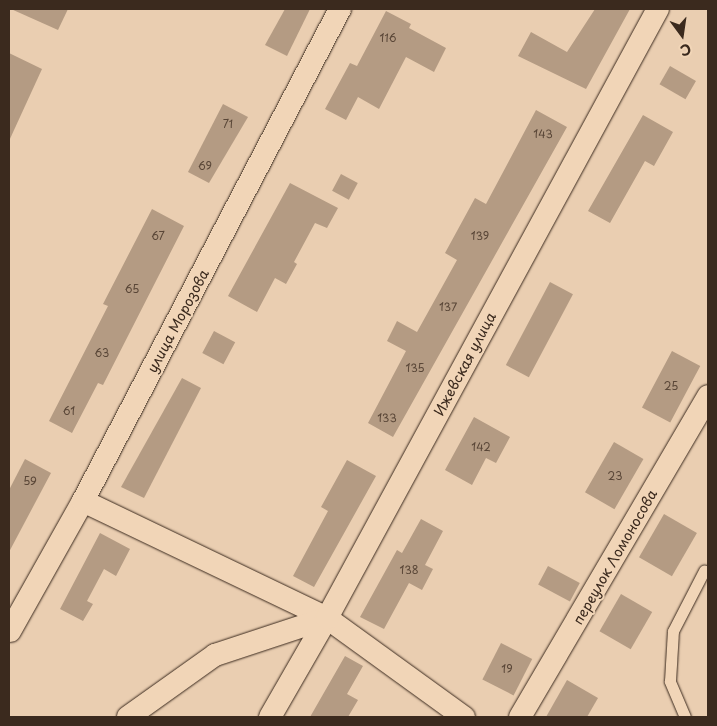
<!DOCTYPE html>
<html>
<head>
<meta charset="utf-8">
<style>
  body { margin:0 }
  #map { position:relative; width:717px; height:726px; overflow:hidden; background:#eaceb1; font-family:"Playpen Sans",sans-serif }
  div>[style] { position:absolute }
  .building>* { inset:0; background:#b49b83; transform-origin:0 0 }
  .roads { filter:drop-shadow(0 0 1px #3b2a1e) drop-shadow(0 0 1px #3b2a1e) }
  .lane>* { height:11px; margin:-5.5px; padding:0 5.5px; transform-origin:5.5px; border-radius:5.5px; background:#f1d5b7 }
  .street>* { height:22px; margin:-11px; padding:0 11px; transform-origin:11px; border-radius:11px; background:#f1d5b7 }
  span { translate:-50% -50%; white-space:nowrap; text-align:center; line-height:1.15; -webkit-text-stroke:4px #f1d5b7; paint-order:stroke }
  .number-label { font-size:11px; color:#594637 }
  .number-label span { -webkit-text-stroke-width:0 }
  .street-label { font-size:14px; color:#3b2a1e }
  .frame { position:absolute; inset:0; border:10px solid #3b2a1e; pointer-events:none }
  .north { position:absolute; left:657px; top:10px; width:50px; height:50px; -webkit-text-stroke:4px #f1d5b7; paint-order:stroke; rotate:166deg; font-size:14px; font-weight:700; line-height:20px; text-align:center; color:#3b2a1e }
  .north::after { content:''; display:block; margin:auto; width:18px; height:22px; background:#3b2a1e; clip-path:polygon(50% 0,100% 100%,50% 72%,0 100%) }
</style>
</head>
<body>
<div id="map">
  <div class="building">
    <i style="clip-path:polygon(11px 9px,68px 9px,58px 30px)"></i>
    <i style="clip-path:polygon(285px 9px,310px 9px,287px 56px,265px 45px)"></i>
    <i style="clip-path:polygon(595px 9px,630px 9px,586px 89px,518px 56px,531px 32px,567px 52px)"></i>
    <i style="clip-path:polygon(386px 11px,411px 24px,409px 28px,446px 48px,434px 72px,406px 57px,379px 109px,358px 97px,346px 120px,325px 109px,350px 63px,357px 66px)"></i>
    <i style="clip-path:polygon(9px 53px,42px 69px,9px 141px)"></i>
    <i style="left:670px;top:66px;width:30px;height:21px;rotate:30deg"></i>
    <i style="clip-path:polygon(223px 104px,248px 117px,209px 183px,188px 172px)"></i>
    <i style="clip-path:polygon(536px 110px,567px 127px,393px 437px,368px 423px,406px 351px,387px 341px,397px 321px,417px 332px,457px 260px,445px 253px,475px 198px,486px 204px)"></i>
    <i style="clip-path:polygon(643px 115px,673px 132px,654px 166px,645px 161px,610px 223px,588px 211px)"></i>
    <i style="left:341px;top:174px;width:19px;height:19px;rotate:28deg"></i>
    <i style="clip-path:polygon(290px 183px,338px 208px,327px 228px,315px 223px,294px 262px,297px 264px,286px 284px,275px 278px,257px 312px,228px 296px)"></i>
    <i style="clip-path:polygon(152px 209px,184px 226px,103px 385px,98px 383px,72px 433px,49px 421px,108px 306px,103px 304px)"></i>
    <i style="left:550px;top:282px;width:26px;height:94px;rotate:28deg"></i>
    <i style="left:214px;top:331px;width:24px;height:25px;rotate:28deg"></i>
    <i style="left:672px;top:351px;width:32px;height:64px;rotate:28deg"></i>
    <i style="clip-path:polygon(182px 378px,201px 388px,144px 498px,121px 487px)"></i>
    <i style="clip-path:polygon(474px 417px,510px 437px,496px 463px,486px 458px,472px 485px,445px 470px)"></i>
    <i style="left:614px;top:442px;width:34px;height:58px;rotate:30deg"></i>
    <i style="clip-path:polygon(25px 459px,51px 473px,9px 552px,9px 490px)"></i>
    <i style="clip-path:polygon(347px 460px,376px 476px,314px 587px,293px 576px,328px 511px,321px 507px)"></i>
    <i style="left:664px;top:514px;width:38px;height:50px;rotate:30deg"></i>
    <i style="clip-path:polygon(421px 519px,443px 531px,425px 565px,433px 569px,422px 590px,409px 583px,384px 629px,360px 617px,397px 550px,402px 553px)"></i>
    <i style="clip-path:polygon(100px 533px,130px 549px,116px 576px,104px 569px,87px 601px,93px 604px,83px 621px,60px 609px)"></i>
    <i style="left:548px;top:566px;width:36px;height:21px;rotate:28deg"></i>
    <i style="left:621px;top:594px;width:36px;height:43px;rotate:30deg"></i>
    <i style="left:501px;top:643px;width:35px;height:41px;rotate:27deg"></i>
    <i style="clip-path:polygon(345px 656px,363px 666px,347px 694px,358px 700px,348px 717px,310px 717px)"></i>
    <i style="clip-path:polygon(567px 680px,598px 698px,587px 717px,546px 717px)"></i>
  </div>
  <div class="roads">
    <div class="lane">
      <i style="left:685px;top:717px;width:39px;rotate:-113deg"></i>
      <i style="left:670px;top:681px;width:50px;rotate:-86.6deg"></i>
      <i style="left:673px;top:631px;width:68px;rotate:-62.7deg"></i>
    </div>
    <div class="street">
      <i style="left:83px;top:501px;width:271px;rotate:25.6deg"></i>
      <i style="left:327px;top:618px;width:169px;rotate:35.9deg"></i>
      <i style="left:10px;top:631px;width:149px;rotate:-60.7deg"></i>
      <i style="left:83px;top:501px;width:555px;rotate:-62.42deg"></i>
      <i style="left:128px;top:717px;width:107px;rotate:-35.5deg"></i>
      <i style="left:215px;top:655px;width:118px;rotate:-18.3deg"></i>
      <i style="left:270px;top:717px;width:114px;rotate:-60.1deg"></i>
      <i style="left:327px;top:618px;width:693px;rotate:-61.48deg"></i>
      <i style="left:520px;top:717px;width:372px;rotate:-59.6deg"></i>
    </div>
  </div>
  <div class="number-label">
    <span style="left:388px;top:38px">116</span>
    <span style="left:228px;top:124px">71</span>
    <span style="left:543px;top:134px">143</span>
    <span style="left:205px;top:166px">69</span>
    <span style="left:158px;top:236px">67</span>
    <span style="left:480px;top:236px">139</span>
    <span style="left:132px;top:289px">65</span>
    <span style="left:448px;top:307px">137</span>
    <span style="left:102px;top:353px">63</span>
    <span style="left:415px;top:368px">135</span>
    <span style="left:671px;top:386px">25</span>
    <span style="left:69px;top:411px">61</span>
    <span style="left:387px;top:418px">133</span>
    <span style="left:481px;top:447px">142</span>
    <span style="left:615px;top:476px">23</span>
    <span style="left:30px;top:481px">59</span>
    <span style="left:409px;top:570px">138</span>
    <span style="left:507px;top:669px">19</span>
  </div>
  <div class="street-label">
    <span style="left:178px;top:321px;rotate:-62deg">улица Морозова</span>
    <span style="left:465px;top:364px;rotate:-62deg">Ижевская улица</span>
    <span style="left:615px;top:557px;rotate:-60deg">переулок Ломоносова</span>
  </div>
  <div class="frame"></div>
  <div class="north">С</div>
</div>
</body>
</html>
